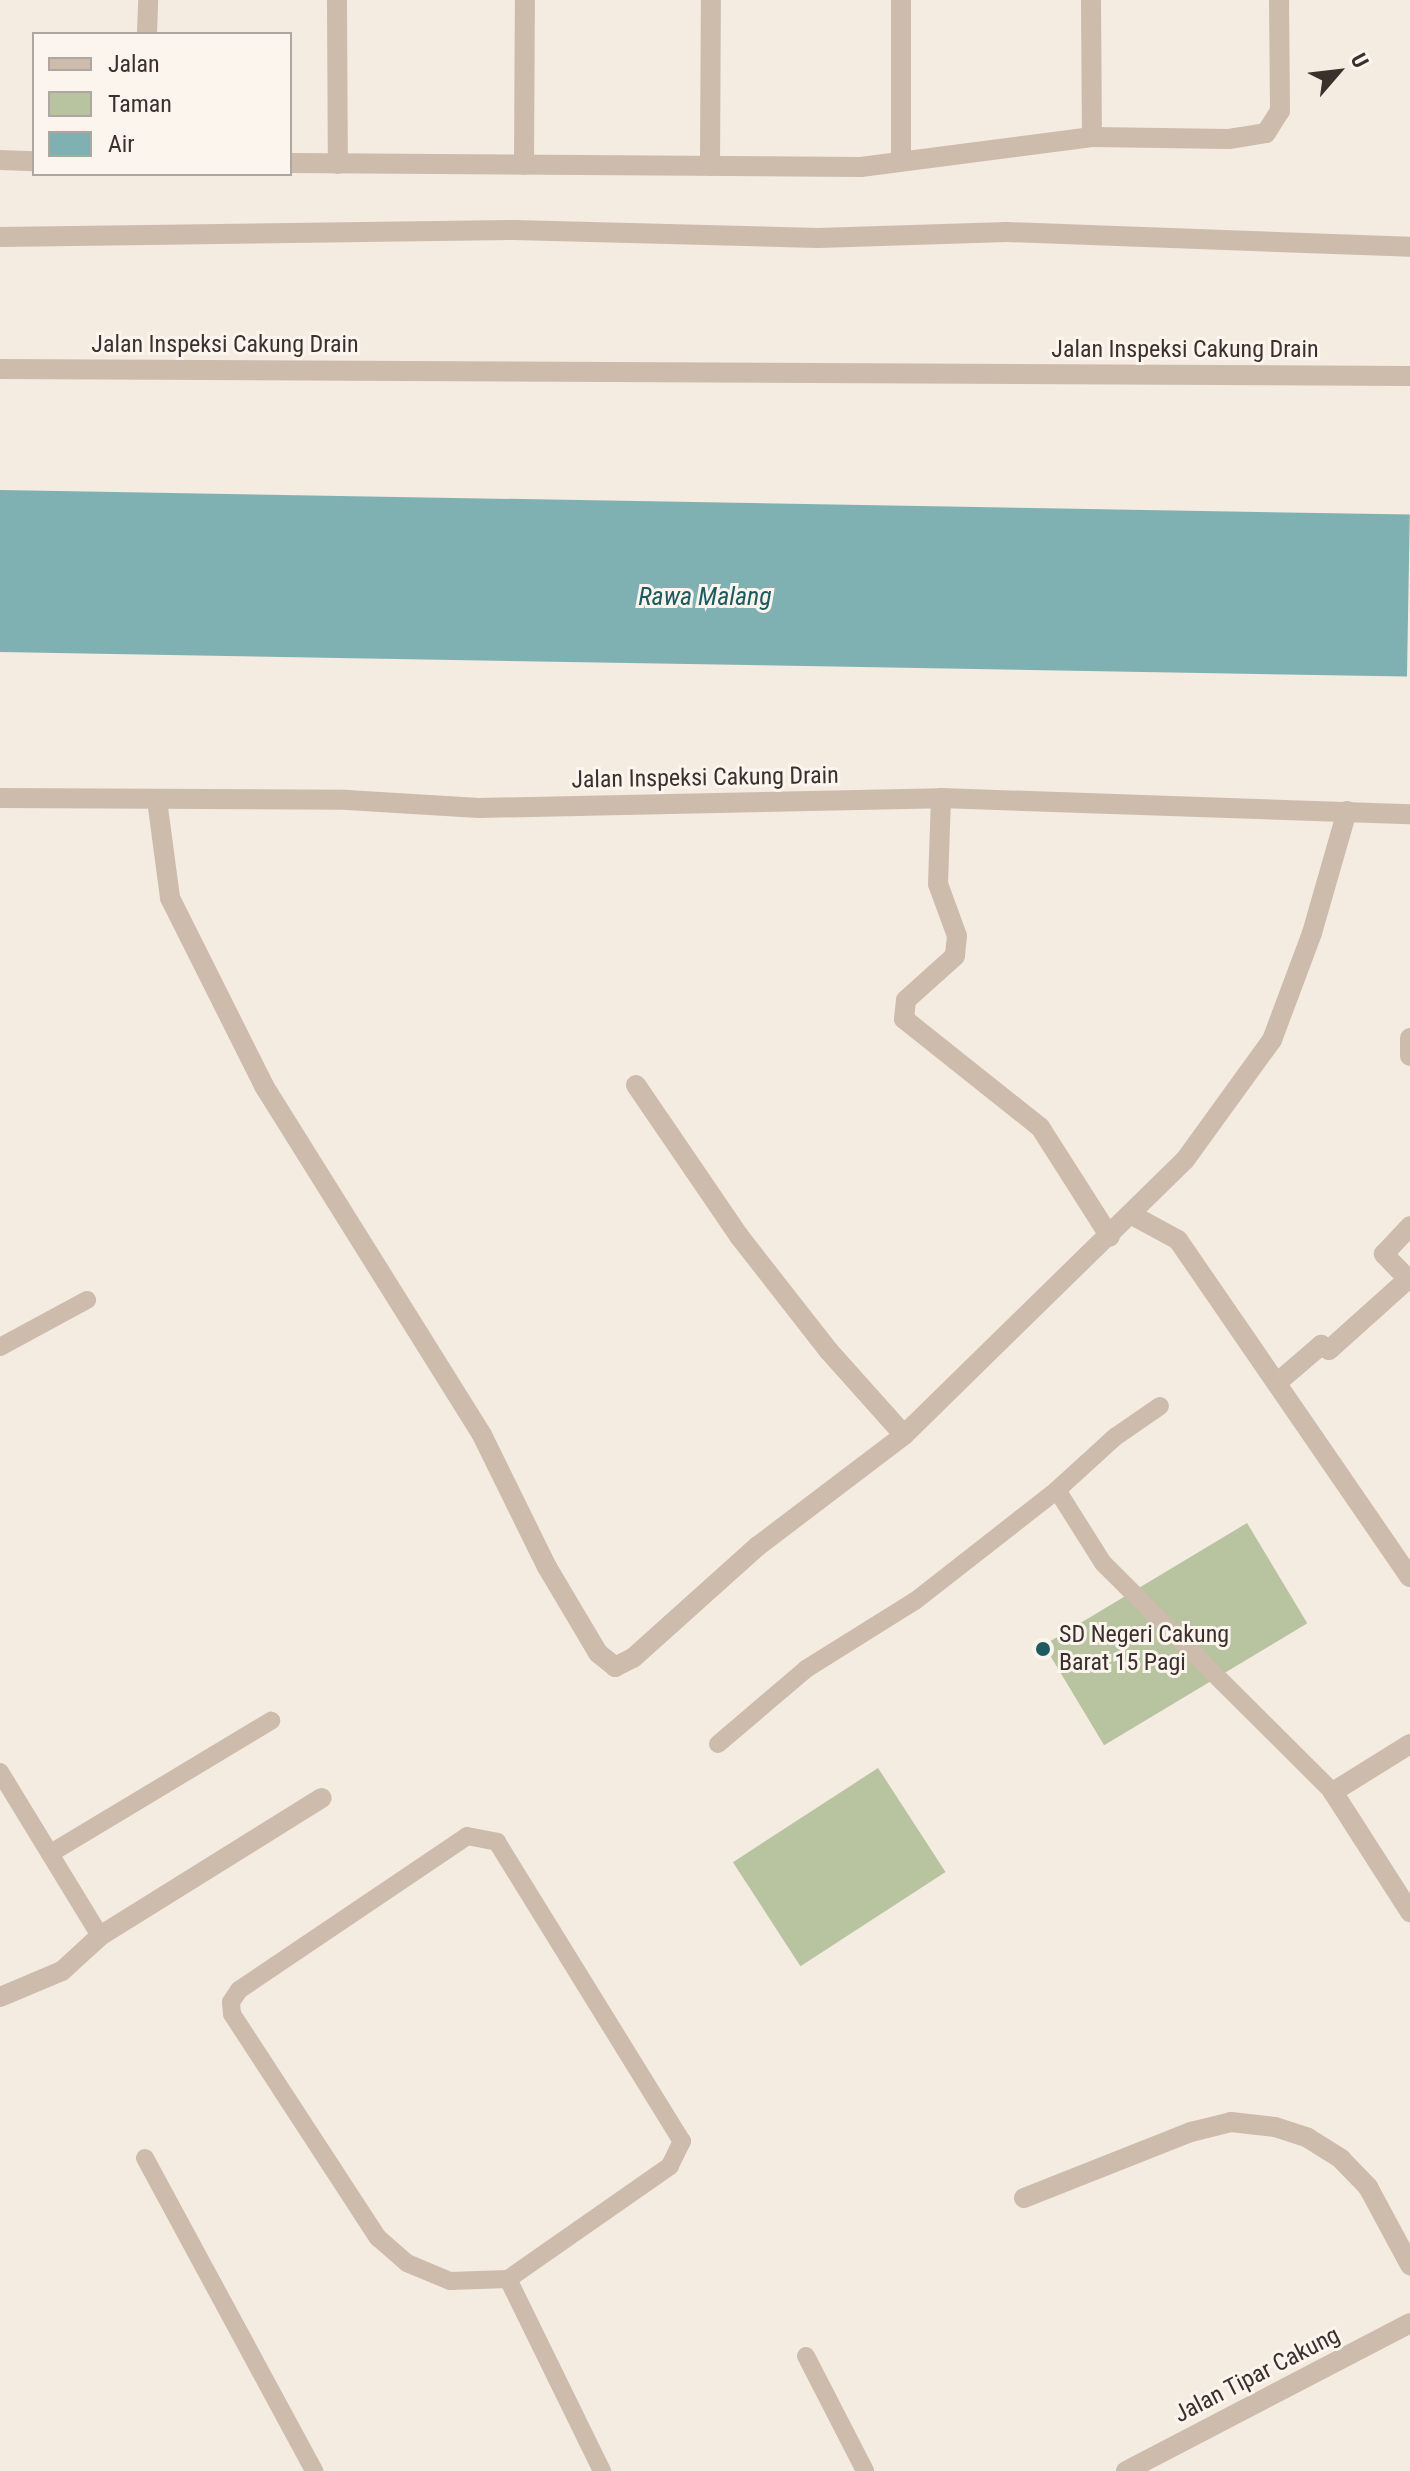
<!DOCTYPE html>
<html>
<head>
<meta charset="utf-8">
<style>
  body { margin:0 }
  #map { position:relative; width:1410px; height:2471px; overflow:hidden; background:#f4ebe1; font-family:"Roboto Condensed",sans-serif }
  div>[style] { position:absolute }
  .green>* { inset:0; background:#b8c4a0; transform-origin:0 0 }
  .water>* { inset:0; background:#7fb0b2; transform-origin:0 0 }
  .service>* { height:18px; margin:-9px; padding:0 9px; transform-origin:9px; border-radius:9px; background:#cdbbac }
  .minor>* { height:20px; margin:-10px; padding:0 10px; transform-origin:10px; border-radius:10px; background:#cdbbac }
  .tertiary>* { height:20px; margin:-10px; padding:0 10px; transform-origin:10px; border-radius:10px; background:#cdbbac }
  .dots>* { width:22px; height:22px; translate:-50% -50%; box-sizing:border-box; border:4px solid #fbf5ee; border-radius:50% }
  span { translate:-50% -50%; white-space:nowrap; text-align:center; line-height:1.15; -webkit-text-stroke:6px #fbf5ee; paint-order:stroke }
  .street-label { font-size:24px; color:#3b302b }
  .poi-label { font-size:24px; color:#3b302b }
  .left { translate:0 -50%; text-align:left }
  .water-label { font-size:26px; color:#1f5a5e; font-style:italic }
  .legend { position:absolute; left:32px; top:32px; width:260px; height:144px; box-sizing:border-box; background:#fbf5ee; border:2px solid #aea6a0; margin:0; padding:10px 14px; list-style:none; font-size:24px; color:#3b302b }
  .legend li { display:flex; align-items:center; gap:16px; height:40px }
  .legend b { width:40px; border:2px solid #aea6a0 }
  .north { position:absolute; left:1298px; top:32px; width:80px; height:80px; -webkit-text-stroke:6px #fbf5ee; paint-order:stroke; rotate:62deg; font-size:22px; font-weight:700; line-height:32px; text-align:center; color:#3b302b }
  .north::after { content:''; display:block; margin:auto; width:28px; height:36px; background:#3b302b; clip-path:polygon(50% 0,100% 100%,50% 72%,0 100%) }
</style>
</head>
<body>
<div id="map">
  <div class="green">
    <i style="left:1247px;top:1523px;width:117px;height:237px;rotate:59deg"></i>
    <i style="left:878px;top:1768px;width:124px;height:173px;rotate:57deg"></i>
  </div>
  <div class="water">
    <i style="left:0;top:490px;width:1410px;height:162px;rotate:1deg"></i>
  </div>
  <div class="service">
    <i style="left:0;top:1347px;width:99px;rotate:-28.4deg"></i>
    <i style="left:1160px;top:1406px;width:55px;rotate:145.4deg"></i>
    <i style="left:1115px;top:1437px;width:79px;rotate:137.6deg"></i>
    <i style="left:1057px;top:1490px;width:86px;rotate:57.8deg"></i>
    <i style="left:1103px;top:1563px;width:325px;rotate:44.9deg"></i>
    <i style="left:718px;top:1744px;width:116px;rotate:-40.4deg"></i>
    <i style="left:806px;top:1669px;width:128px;rotate:-32deg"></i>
    <i style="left:915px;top:1601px;width:180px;rotate:-38deg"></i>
    <i style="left:0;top:1772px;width:192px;rotate:58.6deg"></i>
    <i style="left:51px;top:1853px;width:257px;rotate:-31deg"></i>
    <i style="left:145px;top:2158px;width:356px;rotate:61.6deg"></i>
    <i style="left:508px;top:2279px;width:58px;rotate:178deg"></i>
    <i style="left:450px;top:2281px;width:47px;rotate:-157.3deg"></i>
    <i style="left:407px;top:2263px;width:38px;rotate:-139deg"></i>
    <i style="left:378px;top:2238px;width:267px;rotate:-123.1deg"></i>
    <i style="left:232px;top:2014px;width:12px;rotate:-95deg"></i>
    <i style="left:231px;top:2002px;width:14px;rotate:-56deg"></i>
    <i style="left:239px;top:1990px;width:275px;rotate:-34deg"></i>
    <i style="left:467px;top:1836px;width:31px;rotate:11deg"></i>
    <i style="left:497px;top:1842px;width:352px;rotate:58.3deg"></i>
    <i style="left:682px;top:2141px;width:28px;rotate:116deg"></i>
    <i style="left:670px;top:2166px;width:198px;rotate:145.1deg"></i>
    <i style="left:508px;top:2279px;width:214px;rotate:63.9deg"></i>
    <i style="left:806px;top:2356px;width:129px;rotate:62.8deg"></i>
  </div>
  <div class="minor">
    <i style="left:337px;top:0;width:164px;rotate:89.7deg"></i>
    <i style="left:901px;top:0;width:158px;rotate:90deg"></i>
    <i style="left:1091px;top:0;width:137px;rotate:89.6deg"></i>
    <i style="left:147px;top:34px;width:34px;rotate:-88deg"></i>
    <i style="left:0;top:160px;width:34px;rotate:2deg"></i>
    <i style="left:290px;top:163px;width:571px;rotate:0.4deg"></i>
    <i style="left:861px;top:167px;width:233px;rotate:-7.4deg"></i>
    <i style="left:1092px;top:137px;width:137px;rotate:0.8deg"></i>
    <i style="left:1229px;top:139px;width:37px;rotate:-9deg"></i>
    <i style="left:1266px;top:133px;width:26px;rotate:-58deg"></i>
    <i style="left:1280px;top:111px;width:111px;rotate:-90.5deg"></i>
    <i style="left:524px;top:165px;width:165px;rotate:-89.7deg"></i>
    <i style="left:710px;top:166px;width:166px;rotate:-89.7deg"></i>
    <i style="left:0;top:369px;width:1410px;rotate:0.28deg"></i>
    <i style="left:0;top:798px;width:347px;rotate:0.3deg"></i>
    <i style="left:347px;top:800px;width:132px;rotate:3.5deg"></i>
    <i style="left:479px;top:808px;width:462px;rotate:-1.2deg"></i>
    <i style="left:941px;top:798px;width:469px;rotate:2deg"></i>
    <i style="left:941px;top:798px;width:86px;rotate:92deg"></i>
    <i style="left:938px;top:884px;width:55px;rotate:69.9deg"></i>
    <i style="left:957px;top:936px;width:20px;rotate:96deg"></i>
    <i style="left:955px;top:956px;width:66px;rotate:138.1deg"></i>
    <i style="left:906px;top:1000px;width:19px;rotate:96deg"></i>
    <i style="left:904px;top:1019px;width:174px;rotate:38.5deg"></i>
    <i style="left:1040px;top:1127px;width:130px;rotate:57.5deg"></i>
    <i style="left:157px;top:800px;width:99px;rotate:82.4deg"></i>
    <i style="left:170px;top:898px;width:210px;rotate:63.4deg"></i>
    <i style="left:264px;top:1086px;width:411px;rotate:58deg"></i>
    <i style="left:482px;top:1435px;width:147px;rotate:63.8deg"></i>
    <i style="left:547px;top:1567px;width:100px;rotate:59.3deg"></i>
    <i style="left:598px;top:1653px;width:22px;rotate:39deg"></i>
    <i style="left:615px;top:1667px;width:20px;rotate:-27deg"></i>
    <i style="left:633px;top:1658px;width:168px;rotate:-41.9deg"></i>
    <i style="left:758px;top:1546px;width:183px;rotate:-37.2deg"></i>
    <i style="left:904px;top:1435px;width:393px;rotate:-44.4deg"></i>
    <i style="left:1185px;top:1160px;width:148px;rotate:-54.1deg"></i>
    <i style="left:1272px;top:1040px;width:114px;rotate:-69.5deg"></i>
    <i style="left:1312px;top:933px;width:127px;rotate:-74deg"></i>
    <i style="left:1410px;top:1038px;width:18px;rotate:90deg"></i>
    <i style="left:636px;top:1085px;width:183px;rotate:55.7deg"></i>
    <i style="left:739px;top:1236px;width:145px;rotate:52deg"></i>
    <i style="left:828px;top:1350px;width:114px;rotate:48.2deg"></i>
    <i style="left:1132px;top:1215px;width:52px;rotate:28.5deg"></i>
    <i style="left:1178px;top:1240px;width:409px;rotate:55.5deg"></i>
    <i style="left:1278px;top:1382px;width:57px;rotate:-40.7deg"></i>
    <i style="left:1321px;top:1345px;width:9px;rotate:32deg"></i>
    <i style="left:1329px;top:1350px;width:106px;rotate:-41.9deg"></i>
    <i style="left:1408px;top:1279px;width:35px;rotate:-134deg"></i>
    <i style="left:1384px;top:1254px;width:38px;rotate:-47deg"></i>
    <i style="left:1410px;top:1744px;width:91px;rotate:148.1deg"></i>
    <i style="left:1333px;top:1792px;width:143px;rotate:57.3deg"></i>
    <i style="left:0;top:1997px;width:67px;rotate:-22.8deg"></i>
    <i style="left:62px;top:1971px;width:52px;rotate:-42.6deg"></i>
    <i style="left:100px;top:1936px;width:261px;rotate:-31.9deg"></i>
    <i style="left:1024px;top:2198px;width:180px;rotate:-21.6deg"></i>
    <i style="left:1191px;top:2132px;width:41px;rotate:-14deg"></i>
    <i style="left:1231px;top:2122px;width:44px;rotate:6.5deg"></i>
    <i style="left:1275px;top:2127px;width:35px;rotate:18deg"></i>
    <i style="left:1308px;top:2138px;width:39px;rotate:32deg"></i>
    <i style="left:1341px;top:2159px;width:39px;rotate:46deg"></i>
    <i style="left:1368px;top:2187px;width:89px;rotate:61.7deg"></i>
  </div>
  <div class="tertiary">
    <i style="left:0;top:237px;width:514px;rotate:-0.78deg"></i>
    <i style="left:514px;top:230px;width:304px;rotate:1.5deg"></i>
    <i style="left:818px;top:238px;width:189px;rotate:-1.8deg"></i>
    <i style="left:1007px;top:232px;width:403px;rotate:2.1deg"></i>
    <i style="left:1126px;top:2471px;width:320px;rotate:-27.5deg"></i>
  </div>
  <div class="dots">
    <i style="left:1043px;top:1649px;background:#1f5a5e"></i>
  </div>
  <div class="street-label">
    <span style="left:225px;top:345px">Jalan Inspeksi Cakung Drain</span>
    <span style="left:1185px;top:350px">Jalan Inspeksi Cakung Drain</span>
    <span style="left:705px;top:778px;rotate:-1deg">Jalan Inspeksi Cakung Drain</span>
    <span style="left:1257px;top:2375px;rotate:-27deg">Jalan Tipar Cakung</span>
  </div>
  <div class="poi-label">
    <span class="left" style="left:1059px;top:1649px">SD Negeri Cakung<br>Barat 15 Pagi</span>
  </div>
  <div class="water-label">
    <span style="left:705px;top:597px">Rawa Malang</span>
  </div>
  <ul class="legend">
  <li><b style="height:10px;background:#cdbbac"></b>Jalan</li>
  <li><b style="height:22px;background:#b8c4a0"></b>Taman</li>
  <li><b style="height:22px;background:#7fb0b2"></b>Air</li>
  </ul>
  <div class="north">U</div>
</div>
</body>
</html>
